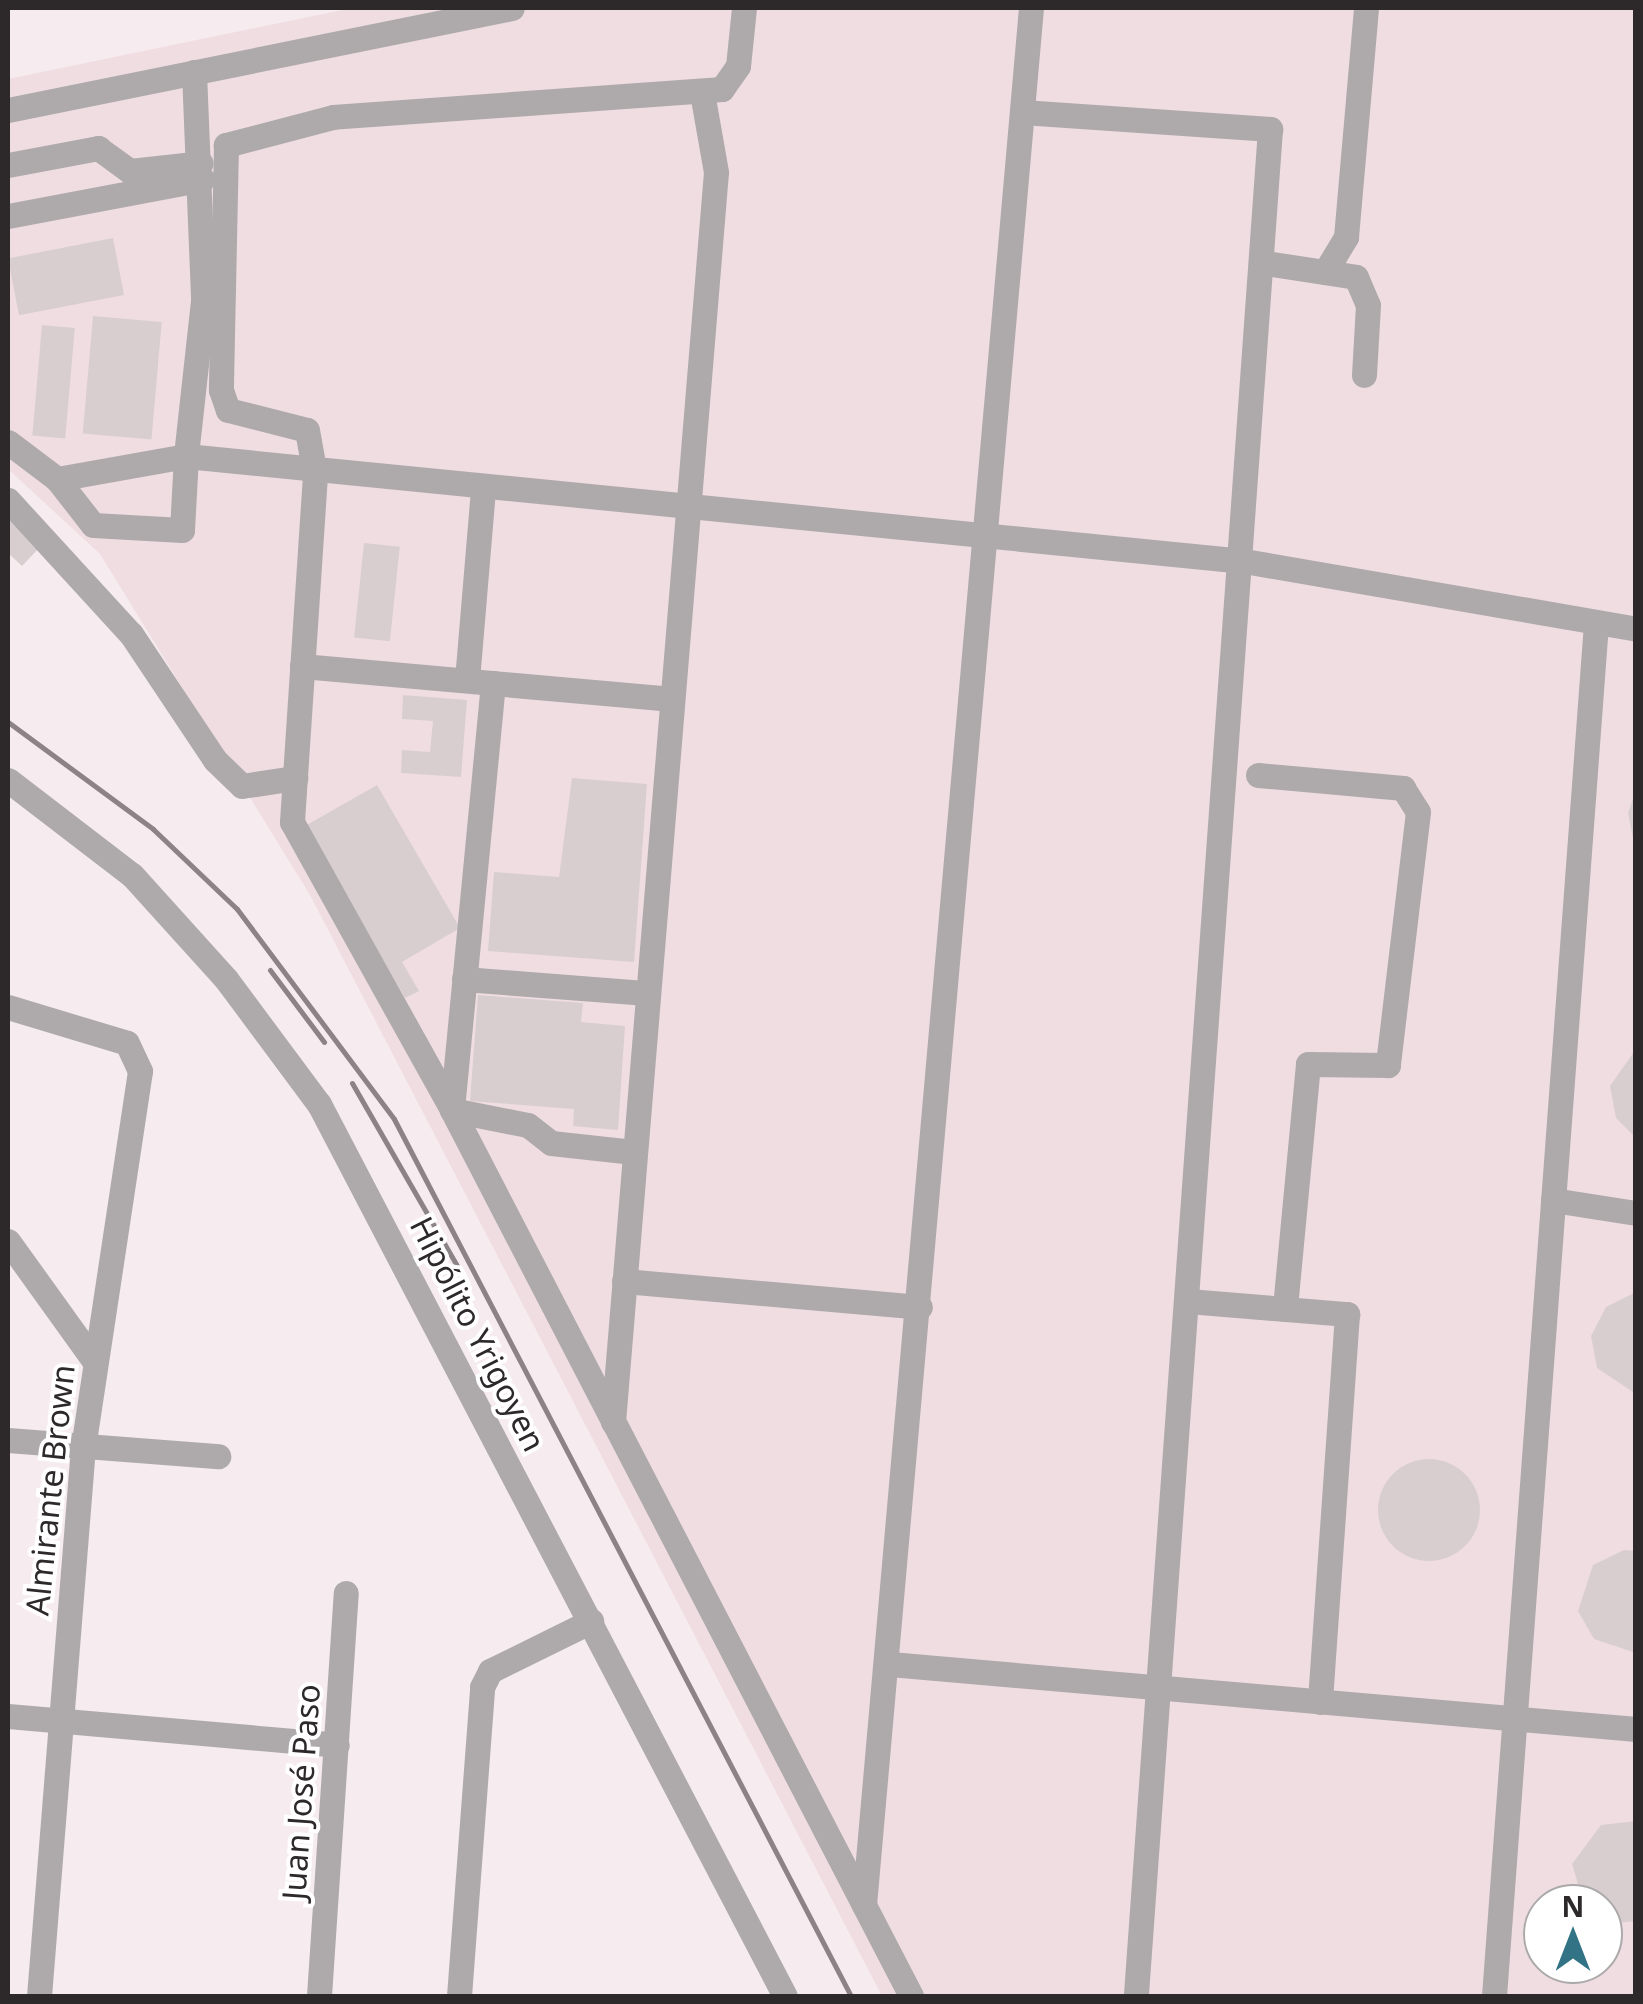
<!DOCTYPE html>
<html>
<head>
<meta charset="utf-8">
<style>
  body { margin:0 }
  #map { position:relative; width:1643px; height:2004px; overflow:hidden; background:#f6ebee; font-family:"Noto Sans",sans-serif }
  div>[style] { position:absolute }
  .built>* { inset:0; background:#f0dde2 }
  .building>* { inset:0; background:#d8ced0; transform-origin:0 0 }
  .round { border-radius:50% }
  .minor>* { height:25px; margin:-12.5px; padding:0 12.5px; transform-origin:12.5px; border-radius:12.5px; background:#aeaaab }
  .rail>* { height:5px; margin:-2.5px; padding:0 2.5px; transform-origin:2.5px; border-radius:2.5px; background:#8b8385 }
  span { translate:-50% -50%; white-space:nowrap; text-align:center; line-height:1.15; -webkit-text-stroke:8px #fff; paint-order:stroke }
  .street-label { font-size:32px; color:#2d292a }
  .frame { position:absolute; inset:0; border:10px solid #2d292a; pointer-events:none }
  .north { position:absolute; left:1523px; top:1884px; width:100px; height:100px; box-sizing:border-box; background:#fff; border:2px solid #aba9aa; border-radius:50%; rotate:0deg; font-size:28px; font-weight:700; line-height:40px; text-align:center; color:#2d292a }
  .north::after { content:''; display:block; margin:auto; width:35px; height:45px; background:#327386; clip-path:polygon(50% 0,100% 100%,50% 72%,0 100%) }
</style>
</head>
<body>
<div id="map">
  <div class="built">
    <i style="clip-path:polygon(evenodd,352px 8px,1635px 8px,1635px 1996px,882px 1996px,310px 895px,100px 554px,8px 469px,8px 79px,352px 8px,1543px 1904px,1603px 1904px,1603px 1964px,1543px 1964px,1543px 1904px)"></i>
  </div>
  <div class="building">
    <i style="left:113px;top:238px;width:58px;height:107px;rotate:79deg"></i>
    <i style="left:93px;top:316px;width:69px;height:118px;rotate:5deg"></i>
    <i style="left:42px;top:325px;width:33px;height:111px;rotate:5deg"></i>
    <i style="clip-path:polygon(8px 515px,41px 546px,22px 566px,8px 553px)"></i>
    <i style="left:364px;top:543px;width:36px;height:95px;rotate:6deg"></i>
    <i style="clip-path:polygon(403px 695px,467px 700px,461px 777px,401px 773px,402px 750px,430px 752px,433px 721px,402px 719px)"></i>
    <i style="clip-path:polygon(572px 778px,647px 784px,634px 962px,488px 951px,494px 872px,559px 877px)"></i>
    <i style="clip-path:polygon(377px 785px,460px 928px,402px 962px,419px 991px,405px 998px,305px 826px)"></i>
    <i style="clip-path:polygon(1635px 793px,1636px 793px,1635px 848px,1628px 813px)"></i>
    <i style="clip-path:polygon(478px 995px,583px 1003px,581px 1022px,625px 1026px,618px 1130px,573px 1126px,574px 1109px,470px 1101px)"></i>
    <i style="clip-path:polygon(1636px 1049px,1636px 1138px,1616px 1118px,1610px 1086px)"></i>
    <i style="clip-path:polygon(1636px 1292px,1636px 1394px,1597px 1368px,1591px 1336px,1606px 1307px)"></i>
    <i class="round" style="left:1378px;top:1459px;width:102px;height:102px"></i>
    <i style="clip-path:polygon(1624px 1550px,1636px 1551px,1636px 1653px,1594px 1639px,1578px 1611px,1593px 1565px)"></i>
    <i style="clip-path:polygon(1636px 1821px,1636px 1921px,1617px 1923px,1603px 1919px,1603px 1904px,1584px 1904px,1572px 1864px,1601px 1825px)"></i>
  </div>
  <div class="minor">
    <i style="left:744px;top:8px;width:58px;rotate:95.9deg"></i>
    <i style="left:738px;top:66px;width:28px;rotate:125deg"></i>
    <i style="left:722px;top:89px;width:390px;rotate:175.9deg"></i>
    <i style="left:333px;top:117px;width:111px;rotate:165.3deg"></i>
    <i style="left:226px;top:145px;width:245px;rotate:91.2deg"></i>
    <i style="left:221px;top:390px;width:21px;rotate:71deg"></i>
    <i style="left:228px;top:410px;width:81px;rotate:14.2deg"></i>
    <i style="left:307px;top:430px;width:46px;rotate:79.9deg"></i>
    <i style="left:315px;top:475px;width:348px;rotate:93.8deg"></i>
    <i style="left:292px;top:822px;width:329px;rotate:60.9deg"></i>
    <i style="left:452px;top:1110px;width:998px;rotate:62.61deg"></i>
    <i style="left:194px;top:72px;width:229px;rotate:87.7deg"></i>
    <i style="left:203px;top:301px;width:156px;rotate:96.3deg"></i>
    <i style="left:186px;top:456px;width:1063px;rotate:5.67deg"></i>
    <i style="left:1244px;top:561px;width:398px;rotate:9.8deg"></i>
    <i style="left:8px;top:110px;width:514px;rotate:-11.44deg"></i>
    <i style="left:1022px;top:112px;width:249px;rotate:3.9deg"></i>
    <i style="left:1270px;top:129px;width:1872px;rotate:94.11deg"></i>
    <i style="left:8px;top:165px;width:92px;rotate:-10.7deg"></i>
    <i style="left:98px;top:148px;width:39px;rotate:36deg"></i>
    <i style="left:130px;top:171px;width:71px;rotate:-6.4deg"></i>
    <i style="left:8px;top:216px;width:198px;rotate:-10.7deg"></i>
    <i style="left:1266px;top:263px;width:91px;rotate:8.8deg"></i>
    <i style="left:1356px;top:277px;width:30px;rotate:67deg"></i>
    <i style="left:1368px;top:305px;width:70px;rotate:93.3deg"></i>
    <i style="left:1325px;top:272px;width:41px;rotate:-59deg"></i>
    <i style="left:1346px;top:237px;width:230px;rotate:-85deg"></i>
    <i style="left:8px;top:442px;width:61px;rotate:37.1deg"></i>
    <i style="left:57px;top:479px;width:58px;rotate:52deg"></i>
    <i style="left:93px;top:525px;width:89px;rotate:3.2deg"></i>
    <i style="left:182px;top:530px;width:74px;rotate:-86.9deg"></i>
    <i style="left:186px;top:456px;width:131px;rotate:169.9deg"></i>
    <i style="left:8px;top:500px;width:182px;rotate:47.5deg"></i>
    <i style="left:131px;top:634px;width:151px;rotate:56.3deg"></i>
    <i style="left:215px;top:760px;width:37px;rotate:44deg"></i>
    <i style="left:242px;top:786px;width:54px;rotate:-8.6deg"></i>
    <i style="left:302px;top:666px;width:369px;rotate:5.1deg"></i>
    <i style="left:467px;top:680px;width:191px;rotate:-85.2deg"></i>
    <i style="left:493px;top:683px;width:429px;rotate:95.5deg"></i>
    <i style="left:452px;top:1110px;width:77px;rotate:11.2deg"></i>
    <i style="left:528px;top:1125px;width:29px;rotate:38deg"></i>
    <i style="left:551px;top:1143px;width:83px;rotate:6.2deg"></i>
    <i style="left:1258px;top:775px;width:146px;rotate:5.1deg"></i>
    <i style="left:1403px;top:788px;width:28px;rotate:58deg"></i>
    <i style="left:1418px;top:812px;width:255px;rotate:96.8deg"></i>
    <i style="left:1388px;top:1065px;width:80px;rotate:-179.3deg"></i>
    <i style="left:1308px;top:1064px;width:246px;rotate:95.4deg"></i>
    <i style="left:8px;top:780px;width:156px;rotate:37.5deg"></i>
    <i style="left:132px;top:875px;width:140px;rotate:47.9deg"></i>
    <i style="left:226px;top:979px;width:156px;rotate:53.4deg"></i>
    <i style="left:319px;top:1104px;width:1006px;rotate:62.42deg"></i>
    <i style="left:464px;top:979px;width:184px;rotate:4.4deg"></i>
    <i style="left:8px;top:1007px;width:124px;rotate:16.8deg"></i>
    <i style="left:127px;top:1043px;width:31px;rotate:65deg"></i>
    <i style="left:140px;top:1071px;width:380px;rotate:98.6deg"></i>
    <i style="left:83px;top:1447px;width:551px;rotate:94.58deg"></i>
    <i style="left:1553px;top:1200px;width:84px;rotate:8.9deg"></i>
    <i style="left:8px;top:1241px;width:149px;rotate:54.3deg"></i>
    <i style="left:624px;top:1281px;width:297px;rotate:5deg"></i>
    <i style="left:1188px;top:1301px;width:160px;rotate:4.7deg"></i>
    <i style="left:1347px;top:1314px;width:389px;rotate:94deg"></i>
    <i style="left:613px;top:1422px;width:1254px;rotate:-85.29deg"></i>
    <i style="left:716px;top:172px;width:80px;rotate:-100deg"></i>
    <i style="left:8px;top:1440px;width:211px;rotate:4.4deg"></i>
    <i style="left:890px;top:1664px;width:749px;rotate:4.98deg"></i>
    <i style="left:8px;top:1716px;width:330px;rotate:5deg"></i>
    <i style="left:864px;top:1905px;width:1904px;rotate:-84.97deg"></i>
    <i style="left:319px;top:1996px;width:404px;rotate:-86.2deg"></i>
    <i style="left:459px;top:1996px;width:310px;rotate:-85.7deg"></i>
    <i style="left:482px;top:1687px;width:18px;rotate:-63deg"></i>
    <i style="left:490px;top:1671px;width:113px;rotate:-26.3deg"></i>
    <i style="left:1494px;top:1996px;width:1377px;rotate:-85.75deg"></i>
  </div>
  <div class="rail">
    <i style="left:8px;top:722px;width:180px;rotate:36.4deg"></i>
    <i style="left:153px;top:829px;width:116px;rotate:43.6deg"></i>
    <i style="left:237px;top:909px;width:262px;rotate:53.2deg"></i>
    <i style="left:394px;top:1119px;width:989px;rotate:62.48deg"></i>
    <i style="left:270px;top:970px;width:90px;rotate:53.1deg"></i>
    <i style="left:352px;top:1083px;width:215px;rotate:60.1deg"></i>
  </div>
  <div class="street-label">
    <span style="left:478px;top:1334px;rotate:63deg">Hipólito Yrigoyen</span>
    <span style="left:50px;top:1490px;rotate:-84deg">Almirante Brown</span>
    <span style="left:301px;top:1792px;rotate:-86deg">Juan José Paso</span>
  </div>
  <div class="frame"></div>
  <div class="north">N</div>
</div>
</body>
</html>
